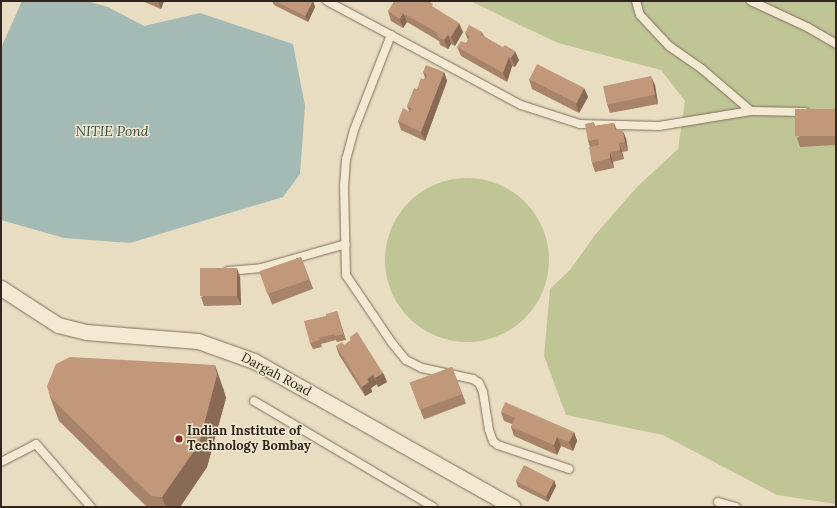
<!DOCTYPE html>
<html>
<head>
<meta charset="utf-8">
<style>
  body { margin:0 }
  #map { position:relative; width:837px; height:508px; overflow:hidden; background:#e8dcc1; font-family:Lora,serif }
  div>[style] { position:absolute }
  .green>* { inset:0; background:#c0c596 }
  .round { border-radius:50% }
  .water>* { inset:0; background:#a3bbb4 }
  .roads { filter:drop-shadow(0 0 1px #7f6e5a) drop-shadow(0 0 1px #7f6e5a) }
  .service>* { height:8px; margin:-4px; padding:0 4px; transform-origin:4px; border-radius:4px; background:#f4ead3 }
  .minor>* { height:15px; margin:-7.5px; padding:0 7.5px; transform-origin:7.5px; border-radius:7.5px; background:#f4ead3 }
  .wall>* { inset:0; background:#a78369; transform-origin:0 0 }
  .shaded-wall>* { inset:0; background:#886a55 }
  .building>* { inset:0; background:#c2987a; transform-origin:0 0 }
  .dots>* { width:11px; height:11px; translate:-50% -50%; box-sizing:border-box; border:2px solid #f0e7cf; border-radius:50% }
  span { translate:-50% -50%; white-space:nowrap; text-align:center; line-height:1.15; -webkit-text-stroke:3px #f0e7cf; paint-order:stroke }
  .street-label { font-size:13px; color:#31261d }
  .poi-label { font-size:13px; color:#31261d; font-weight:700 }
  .left { translate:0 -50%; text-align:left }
  .water-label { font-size:14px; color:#2e4f4d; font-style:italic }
  .frame { position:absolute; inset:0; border:2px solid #31261d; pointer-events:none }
</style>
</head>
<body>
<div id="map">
  <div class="green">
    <i style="clip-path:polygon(470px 1px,836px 1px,836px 504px,777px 495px,663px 435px,566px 415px,544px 356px,550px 289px,570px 270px,595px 235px,637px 187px,678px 149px,685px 101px,661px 70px,558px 43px)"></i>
    <i class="round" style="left:385px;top:178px;width:164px;height:164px"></i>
  </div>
  <div class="water">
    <i style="clip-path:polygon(22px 1px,86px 1px,108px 7px,144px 26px,200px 13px,293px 44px,305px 106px,300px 174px,283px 197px,130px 243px,64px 238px,1px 220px,1px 48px)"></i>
  </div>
  <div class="roads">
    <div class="service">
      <i style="left:327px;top:1px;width:220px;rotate:28.2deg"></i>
      <i style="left:521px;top:105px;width:62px;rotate:17.9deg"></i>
      <i style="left:580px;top:124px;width:79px;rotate:1.5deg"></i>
      <i style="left:659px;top:126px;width:93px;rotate:-9.3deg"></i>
      <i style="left:751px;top:111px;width:65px;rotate:-139.4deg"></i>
      <i style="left:702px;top:69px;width:40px;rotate:-145.1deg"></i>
      <i style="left:669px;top:46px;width:42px;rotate:-133.1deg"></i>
      <i style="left:640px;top:15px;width:15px;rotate:-106deg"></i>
      <i style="left:751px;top:1px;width:62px;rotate:24.9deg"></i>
      <i style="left:807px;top:27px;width:34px;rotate:30deg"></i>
      <i style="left:391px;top:35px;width:102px;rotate:111.3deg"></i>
      <i style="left:354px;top:130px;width:30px;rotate:105deg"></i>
      <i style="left:346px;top:159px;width:27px;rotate:94deg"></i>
      <i style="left:344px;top:186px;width:89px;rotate:88.7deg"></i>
      <i style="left:346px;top:275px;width:82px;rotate:55.9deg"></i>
      <i style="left:392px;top:343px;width:22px;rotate:51deg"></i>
      <i style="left:406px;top:360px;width:18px;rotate:27deg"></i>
      <i style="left:422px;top:368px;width:52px;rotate:12.2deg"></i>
      <i style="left:473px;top:379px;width:7px;rotate:34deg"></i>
      <i style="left:479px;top:383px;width:10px;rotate:66deg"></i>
      <i style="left:483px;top:392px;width:38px;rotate:81deg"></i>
      <i style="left:489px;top:430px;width:12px;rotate:70deg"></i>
      <i style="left:493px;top:441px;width:6px;rotate:39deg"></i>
      <i style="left:498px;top:445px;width:75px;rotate:18.7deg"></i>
      <i style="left:751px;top:111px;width:54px;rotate:1.1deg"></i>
      <i style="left:228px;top:271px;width:33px;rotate:-5deg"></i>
      <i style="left:261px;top:268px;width:88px;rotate:-15.8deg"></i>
      <i style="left:254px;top:401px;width:208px;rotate:30.6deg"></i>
      <i style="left:1px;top:462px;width:39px;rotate:-27deg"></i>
      <i style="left:36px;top:444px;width:84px;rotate:48.9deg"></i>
      <i style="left:718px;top:502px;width:19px;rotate:16deg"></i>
    </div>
    <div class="minor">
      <i style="left:1px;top:288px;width:68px;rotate:33deg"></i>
      <i style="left:58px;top:325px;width:29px;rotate:14deg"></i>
      <i style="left:86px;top:332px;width:112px;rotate:4.6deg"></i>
      <i style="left:198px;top:341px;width:59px;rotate:19.7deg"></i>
      <i style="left:254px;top:361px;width:297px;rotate:29.4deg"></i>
    </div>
  </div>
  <div class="wall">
    <i style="clip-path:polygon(142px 1px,164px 1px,161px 9px)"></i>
    <i style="clip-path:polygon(272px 1px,313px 1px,315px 7px,308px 22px,274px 5px)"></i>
    <i style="clip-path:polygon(435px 8px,463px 32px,455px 46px,451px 44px,448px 49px,440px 45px,439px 41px,407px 22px,403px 28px,391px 21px,388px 11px)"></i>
    <i style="clip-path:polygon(482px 32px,484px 36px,519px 60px,515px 67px,512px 66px,507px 82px,461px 56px,457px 47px,466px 43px,468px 40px,465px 33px)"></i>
    <i style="clip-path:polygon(423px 72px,444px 72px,447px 81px,425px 141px,401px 130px,398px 121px,409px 111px,407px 106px,417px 89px,425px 78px)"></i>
    <i style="clip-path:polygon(529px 79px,584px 88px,588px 97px,579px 113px,532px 89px)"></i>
    <i style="clip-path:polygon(655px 85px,658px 104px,610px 113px,607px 104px)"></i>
    <i style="clip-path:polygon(836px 109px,836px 145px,800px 147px,797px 138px)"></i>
    <i style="clip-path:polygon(594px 122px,595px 126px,614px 123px,617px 130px,626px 138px,628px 151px,622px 152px,624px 159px,613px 162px,614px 168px,595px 172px,592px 163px,590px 147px,588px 141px)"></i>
    <i style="left:301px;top:257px;width:34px;height:44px;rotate:69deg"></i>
    <i style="clip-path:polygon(240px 277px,241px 305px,204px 306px,201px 297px)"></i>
    <i style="clip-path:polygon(337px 311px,346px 340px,337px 342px,336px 340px,321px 344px,322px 347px,313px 349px,310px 343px,326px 316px)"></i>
    <i style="clip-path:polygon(350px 337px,383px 373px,387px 382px,378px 387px,377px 384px,371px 388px,372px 392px,365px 396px,339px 355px,336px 346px,344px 345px,351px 341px)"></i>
    <i style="left:452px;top:367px;width:39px;height:45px;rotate:69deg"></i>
    <i style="clip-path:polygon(223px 388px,226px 398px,207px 467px,180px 507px,147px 507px,59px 421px,50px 397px)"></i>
    <i style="clip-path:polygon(501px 412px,574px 432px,577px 441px,573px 451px,561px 446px,557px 455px,514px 436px,511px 427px,512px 424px,504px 421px)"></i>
    <i style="clip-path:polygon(554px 480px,556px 486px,548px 502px,518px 487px,516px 481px)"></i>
  </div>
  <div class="shaded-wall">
    <i style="clip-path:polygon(158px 1px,164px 1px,161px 9px)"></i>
    <i style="clip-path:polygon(313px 1px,315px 7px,308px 22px,305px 16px)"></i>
    <i style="clip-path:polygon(403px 13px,407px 22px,403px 28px,400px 19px)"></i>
    <i style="clip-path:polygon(459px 23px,463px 32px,455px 46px,451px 37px)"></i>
    <i style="clip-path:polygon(448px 35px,451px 44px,448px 49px,444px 40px)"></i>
    <i style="clip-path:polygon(515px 51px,519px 60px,515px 67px,511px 58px)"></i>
    <i style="clip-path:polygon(509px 57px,512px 66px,507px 82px,503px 73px)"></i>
    <i style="clip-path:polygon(444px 72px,447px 81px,425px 141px,421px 132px)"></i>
    <i style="clip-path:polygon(651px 76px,655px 85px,658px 104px,655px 95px)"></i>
    <i style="clip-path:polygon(584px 88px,588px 97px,579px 113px,576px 104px)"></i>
    <i style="clip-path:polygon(622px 129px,626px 138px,628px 151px,625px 142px)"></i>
    <i style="clip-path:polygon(619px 143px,622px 152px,624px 159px,620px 150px)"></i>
    <i style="clip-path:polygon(610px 152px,613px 162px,614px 168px,610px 158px)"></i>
    <i style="clip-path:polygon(237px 268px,240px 277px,241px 305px,237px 296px)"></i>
    <i style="clip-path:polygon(215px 365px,223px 388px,226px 398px,207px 467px,180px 507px,166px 507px,162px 497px)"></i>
    <i style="clip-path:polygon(383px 373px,387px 382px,378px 387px,375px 378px)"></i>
    <i style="clip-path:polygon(373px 375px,377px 384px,371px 388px,372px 392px,365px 396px,362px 387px,367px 379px)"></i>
    <i style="clip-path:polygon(574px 432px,577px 441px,573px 451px,569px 442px)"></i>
    <i style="clip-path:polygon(557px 437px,561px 446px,557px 455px,554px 445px)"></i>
    <i style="clip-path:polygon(554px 480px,556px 486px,548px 502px,546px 496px)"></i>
  </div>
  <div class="building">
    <i style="clip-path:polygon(275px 1px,313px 1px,305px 16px)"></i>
    <i style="clip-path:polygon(394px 1px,429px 1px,433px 4px,432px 6px,459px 23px,451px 37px,448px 35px,444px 40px,437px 36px,438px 33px,403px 13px,400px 19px,388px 11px)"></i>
    <i style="clip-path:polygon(469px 25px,482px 32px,481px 35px,503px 47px,505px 45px,515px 51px,511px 58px,509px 57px,503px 73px,457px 47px,461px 41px,466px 43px,470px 36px,465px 33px)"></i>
    <i style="left:537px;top:64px;width:53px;height:17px;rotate:27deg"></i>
    <i style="clip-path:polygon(426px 65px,444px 72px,421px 132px,398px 121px,403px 108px,410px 112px,412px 108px,407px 106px,414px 88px,417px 89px,421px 78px,425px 80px,427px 74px,423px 72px)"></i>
    <i style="left:651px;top:76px;width:19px;height:49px;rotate:78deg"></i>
    <i style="left:836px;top:109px;width:27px;height:41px;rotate:90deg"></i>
    <i style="clip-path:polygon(594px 122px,594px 126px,614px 123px,615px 130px,622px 129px,625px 142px,619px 143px,620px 150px,610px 152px,610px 158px,592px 163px,589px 147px,599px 145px,598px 139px,588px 141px,585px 124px)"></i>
    <i style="left:301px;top:257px;width:24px;height:44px;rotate:71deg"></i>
    <i style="left:237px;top:268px;width:28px;height:37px;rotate:90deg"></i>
    <i style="clip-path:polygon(337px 311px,343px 334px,335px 336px,334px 334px,319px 338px,320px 340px,310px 343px,304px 321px,326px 316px,326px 314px)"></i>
    <i style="clip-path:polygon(357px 332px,383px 373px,375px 378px,373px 375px,367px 379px,369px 382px,362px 387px,336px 346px,342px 342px,344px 345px,351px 340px,350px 337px)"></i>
    <i style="clip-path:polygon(70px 357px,215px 365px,217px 375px,199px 444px,162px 497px,151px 496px,50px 397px,47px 386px,56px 364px)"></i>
    <i style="left:452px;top:367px;width:29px;height:45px;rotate:70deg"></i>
    <i style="clip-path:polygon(505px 402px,574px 432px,569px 442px,557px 437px,554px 445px,511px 427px,515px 418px,501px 412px)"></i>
    <i style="left:524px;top:465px;width:34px;height:18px;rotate:27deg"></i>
  </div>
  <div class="dots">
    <i style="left:179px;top:439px;background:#883133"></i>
  </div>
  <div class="street-label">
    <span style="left:276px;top:375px;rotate:28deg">Dargah Road</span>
  </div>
  <div class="poi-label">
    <span class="left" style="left:187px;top:439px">Indian Institute of<br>Technology Bombay</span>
  </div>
  <div class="water-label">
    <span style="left:112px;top:131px">NITIE Pond</span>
  </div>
  <div class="frame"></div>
</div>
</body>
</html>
